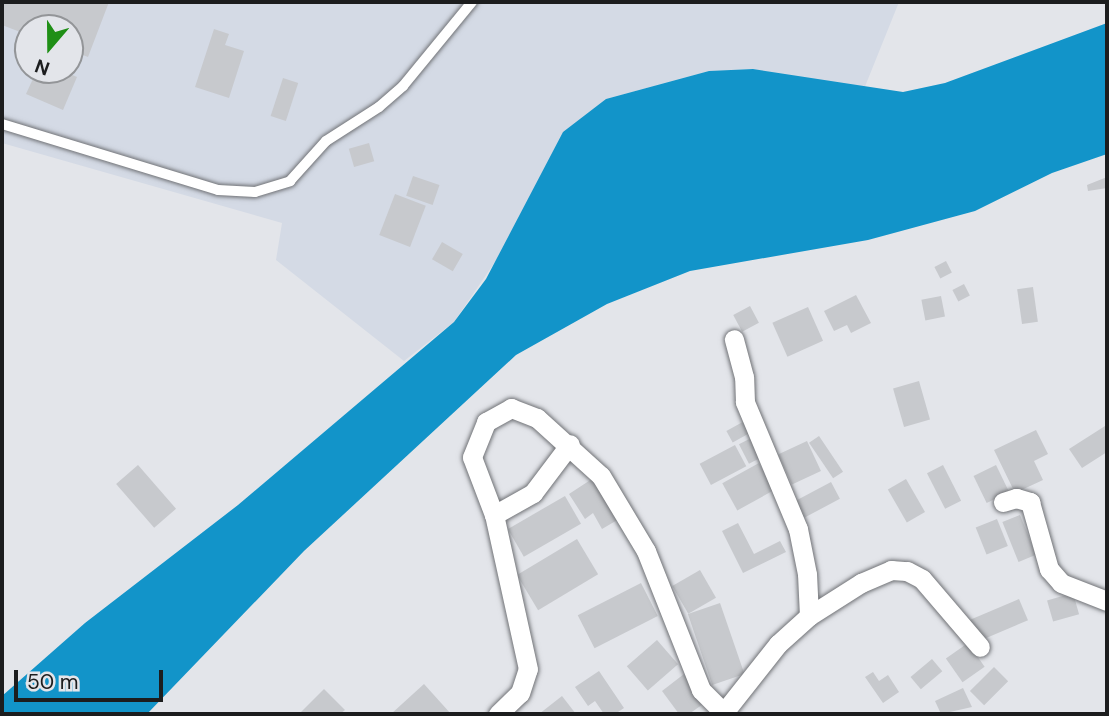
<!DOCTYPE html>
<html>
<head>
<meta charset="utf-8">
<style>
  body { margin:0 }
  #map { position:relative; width:1109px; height:716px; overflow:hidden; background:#e3e5ea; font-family:"DM Sans",sans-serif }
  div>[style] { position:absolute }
  .built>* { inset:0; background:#d4dae5 }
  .water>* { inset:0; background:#1294c9 }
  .building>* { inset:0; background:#c7c9cd; transform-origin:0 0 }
  .roads { filter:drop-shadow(0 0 2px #707276) drop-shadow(0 0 2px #707276) }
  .lane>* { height:10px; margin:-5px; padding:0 5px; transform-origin:5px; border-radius:5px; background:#fff }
  .street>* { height:19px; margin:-9.5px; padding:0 9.5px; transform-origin:9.5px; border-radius:9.5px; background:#fff }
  span { translate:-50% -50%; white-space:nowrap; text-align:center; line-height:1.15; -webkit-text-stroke:6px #e3e5ea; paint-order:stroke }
  .frame { position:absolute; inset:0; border:4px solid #1c1d1e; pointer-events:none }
  .north { position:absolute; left:14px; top:14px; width:70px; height:70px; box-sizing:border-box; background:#e3e5ea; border:2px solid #939598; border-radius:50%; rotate:200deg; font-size:19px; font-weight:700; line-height:28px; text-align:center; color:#1c1d1e }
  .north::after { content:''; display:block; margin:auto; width:24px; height:32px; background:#1f8f16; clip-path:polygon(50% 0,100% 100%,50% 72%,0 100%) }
  .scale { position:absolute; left:14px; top:670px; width:149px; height:32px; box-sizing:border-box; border:4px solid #1c1d1e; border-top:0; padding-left:9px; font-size:21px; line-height:24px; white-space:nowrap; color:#1c1d1e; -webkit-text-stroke:5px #e3e5ea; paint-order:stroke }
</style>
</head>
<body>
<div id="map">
  <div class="built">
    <i style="clip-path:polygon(evenodd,2px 2px,899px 2px,864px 89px,752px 69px,709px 71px,606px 99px,454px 322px,404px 361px,276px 260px,282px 223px,2px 143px,2px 2px,28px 28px,70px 28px,70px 70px,28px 70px,28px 28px)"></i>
  </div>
  <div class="water">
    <i style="clip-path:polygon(1107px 23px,1107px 154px,1052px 173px,975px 211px,868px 240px,690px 271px,607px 304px,516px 355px,304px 551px,147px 714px,2px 714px,2px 696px,85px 623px,238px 505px,454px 322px,486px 279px,563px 132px,606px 99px,709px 71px,753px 69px,903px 92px,945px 83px)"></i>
  </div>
  <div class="building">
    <i style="clip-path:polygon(2px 2px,109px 2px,88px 57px,70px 50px,70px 28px,28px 28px,28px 35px,2px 25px)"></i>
    <i style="clip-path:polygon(214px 29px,229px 34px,225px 45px,244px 51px,229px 98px,195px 87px)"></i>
    <i style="clip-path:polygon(37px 70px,61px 70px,77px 77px,63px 110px,26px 94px)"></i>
    <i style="left:283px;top:78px;width:16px;height:40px;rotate:18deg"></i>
    <i style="left:369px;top:143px;width:19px;height:21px;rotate:74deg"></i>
    <i style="left:413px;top:176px;width:28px;height:21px;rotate:19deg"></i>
    <i style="clip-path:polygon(1107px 177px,1107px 188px,1088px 191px,1087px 185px)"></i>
    <i style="left:395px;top:194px;width:33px;height:44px;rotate:21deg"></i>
    <i style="left:442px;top:242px;width:24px;height:20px;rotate:30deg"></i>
    <i style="left:946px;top:261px;width:13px;height:13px;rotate:63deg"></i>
    <i style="left:964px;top:284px;width:13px;height:13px;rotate:63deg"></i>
    <i style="left:1033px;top:287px;width:35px;height:16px;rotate:82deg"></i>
    <i style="clip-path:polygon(856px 295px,871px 323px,851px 333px,847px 325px,834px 331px,824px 311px)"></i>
    <i style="left:941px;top:296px;width:21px;height:20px;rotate:79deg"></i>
    <i style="left:750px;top:306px;width:19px;height:19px;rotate:62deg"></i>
    <i style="left:808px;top:307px;width:37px;height:39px;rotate:66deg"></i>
    <i style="left:919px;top:381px;width:40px;height:27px;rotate:74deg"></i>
    <i style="left:750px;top:418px;width:13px;height:27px;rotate:61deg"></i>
    <i style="clip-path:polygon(1105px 426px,1107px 452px,1082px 468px,1069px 449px)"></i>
    <i style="clip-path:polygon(1036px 430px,1048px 454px,1034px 461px,1043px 480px,1015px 493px,994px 450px)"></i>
    <i style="left:755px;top:436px;width:22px;height:18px;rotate:63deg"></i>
    <i style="left:819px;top:436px;width:43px;height:12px;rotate:56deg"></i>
    <i style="left:807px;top:441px;width:33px;height:32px;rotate:65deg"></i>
    <i style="left:735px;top:445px;width:24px;height:40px;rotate:62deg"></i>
    <i style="left:759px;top:463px;width:31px;height:42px;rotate:61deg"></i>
    <i style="left:138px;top:465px;width:58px;height:29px;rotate:49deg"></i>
    <i style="left:943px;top:465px;width:40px;height:18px;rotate:63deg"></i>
    <i style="left:996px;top:465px;width:30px;height:25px;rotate:64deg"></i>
    <i style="clip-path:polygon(595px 477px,619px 519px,602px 529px,593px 513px,585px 519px,569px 494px)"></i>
    <i style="left:906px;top:479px;width:38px;height:21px;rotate:60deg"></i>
    <i style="left:831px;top:482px;width:19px;height:41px;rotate:62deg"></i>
    <i style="left:565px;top:496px;width:32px;height:66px;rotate:60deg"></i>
    <i style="left:1020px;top:515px;width:43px;height:19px;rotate:68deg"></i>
    <i style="left:997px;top:519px;width:29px;height:23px;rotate:68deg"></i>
    <i style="clip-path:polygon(738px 523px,754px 554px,780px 541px,786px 552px,743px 573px,722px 531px)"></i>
    <i style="left:577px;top:539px;width:41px;height:70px;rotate:59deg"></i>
    <i style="left:700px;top:570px;width:32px;height:32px;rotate:60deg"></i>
    <i style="left:641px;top:583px;width:37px;height:71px;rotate:63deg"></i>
    <i style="left:1073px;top:593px;width:22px;height:27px;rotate:74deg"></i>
    <i style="left:1019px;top:599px;width:23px;height:53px;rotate:67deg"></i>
    <i style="left:720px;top:603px;width:75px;height:34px;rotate:71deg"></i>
    <i style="left:657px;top:640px;width:32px;height:40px;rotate:49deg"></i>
    <i style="left:968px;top:643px;width:29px;height:27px;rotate:55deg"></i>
    <i style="left:932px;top:659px;width:16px;height:28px;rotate:50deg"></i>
    <i style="left:994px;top:667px;width:20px;height:34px;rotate:45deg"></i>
    <i style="clip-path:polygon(599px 671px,624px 708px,615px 714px,604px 714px,595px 701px,588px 706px,575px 687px)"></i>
    <i style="clip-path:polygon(873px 672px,879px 681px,888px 675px,899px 692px,883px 703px,865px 677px)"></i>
    <i style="clip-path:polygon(684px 674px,706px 702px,689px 714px,679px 714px,662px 691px)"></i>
    <i style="clip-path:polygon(424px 684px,451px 714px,391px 714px)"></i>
    <i style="clip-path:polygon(963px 688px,972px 707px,941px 714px,935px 701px)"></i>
    <i style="clip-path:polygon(324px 689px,345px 710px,340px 714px,299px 714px)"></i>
    <i style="clip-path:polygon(562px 696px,576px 714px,539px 714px)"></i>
  </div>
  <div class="roads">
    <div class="lane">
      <i style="left:2px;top:124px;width:226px;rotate:17deg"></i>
      <i style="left:218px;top:190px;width:37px;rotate:3deg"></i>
      <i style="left:255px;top:192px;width:37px;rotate:-17deg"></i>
      <i style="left:290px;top:181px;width:54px;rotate:-48deg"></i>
      <i style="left:326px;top:141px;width:63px;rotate:-32.7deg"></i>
      <i style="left:379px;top:107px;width:32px;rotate:-41deg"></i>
      <i style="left:403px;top:86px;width:109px;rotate:-50.6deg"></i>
    </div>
    <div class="street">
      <i style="left:1003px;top:502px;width:14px;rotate:-17deg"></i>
      <i style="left:1016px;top:498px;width:15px;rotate:16deg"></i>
      <i style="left:1030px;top:502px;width:70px;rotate:74.2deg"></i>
      <i style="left:1049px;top:569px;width:18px;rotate:49deg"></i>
      <i style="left:1061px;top:583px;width:49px;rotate:21.4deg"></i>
      <i style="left:494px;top:515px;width:45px;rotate:-29.4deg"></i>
      <i style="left:533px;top:493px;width:61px;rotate:-52.9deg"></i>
      <i style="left:809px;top:616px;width:62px;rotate:-32.4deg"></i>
      <i style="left:861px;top:583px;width:33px;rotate:-23deg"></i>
      <i style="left:891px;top:570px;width:16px;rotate:4deg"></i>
      <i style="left:907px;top:571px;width:17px;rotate:28deg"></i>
      <i style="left:922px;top:579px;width:89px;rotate:49.5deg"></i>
      <i style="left:725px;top:711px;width:85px;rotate:-51.7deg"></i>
      <i style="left:778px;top:644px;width:42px;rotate:-42.1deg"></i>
      <i style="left:809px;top:616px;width:42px;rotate:-92.7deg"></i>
      <i style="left:807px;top:574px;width:46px;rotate:-101.3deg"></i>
      <i style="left:798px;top:529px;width:138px;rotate:-112.7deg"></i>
      <i style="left:745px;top:402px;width:25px;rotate:-92deg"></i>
      <i style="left:744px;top:377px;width:39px;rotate:-105deg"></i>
      <i style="left:498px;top:714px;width:30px;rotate:-44deg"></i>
      <i style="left:520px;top:693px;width:25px;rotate:-72deg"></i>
      <i style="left:528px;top:669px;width:158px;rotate:-102.4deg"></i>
      <i style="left:494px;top:515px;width:62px;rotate:-110.8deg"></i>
      <i style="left:472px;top:457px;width:38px;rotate:-68deg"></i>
      <i style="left:486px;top:422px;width:29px;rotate:-29deg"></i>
      <i style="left:511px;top:408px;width:28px;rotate:21deg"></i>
      <i style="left:537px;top:418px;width:86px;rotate:42.2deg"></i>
      <i style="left:601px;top:476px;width:87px;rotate:59deg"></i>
      <i style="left:646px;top:551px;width:149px;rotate:68.4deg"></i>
      <i style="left:701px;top:690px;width:34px;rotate:45deg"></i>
    </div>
  </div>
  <div class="frame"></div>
  <div class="north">N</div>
  <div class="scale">50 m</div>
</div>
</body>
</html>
